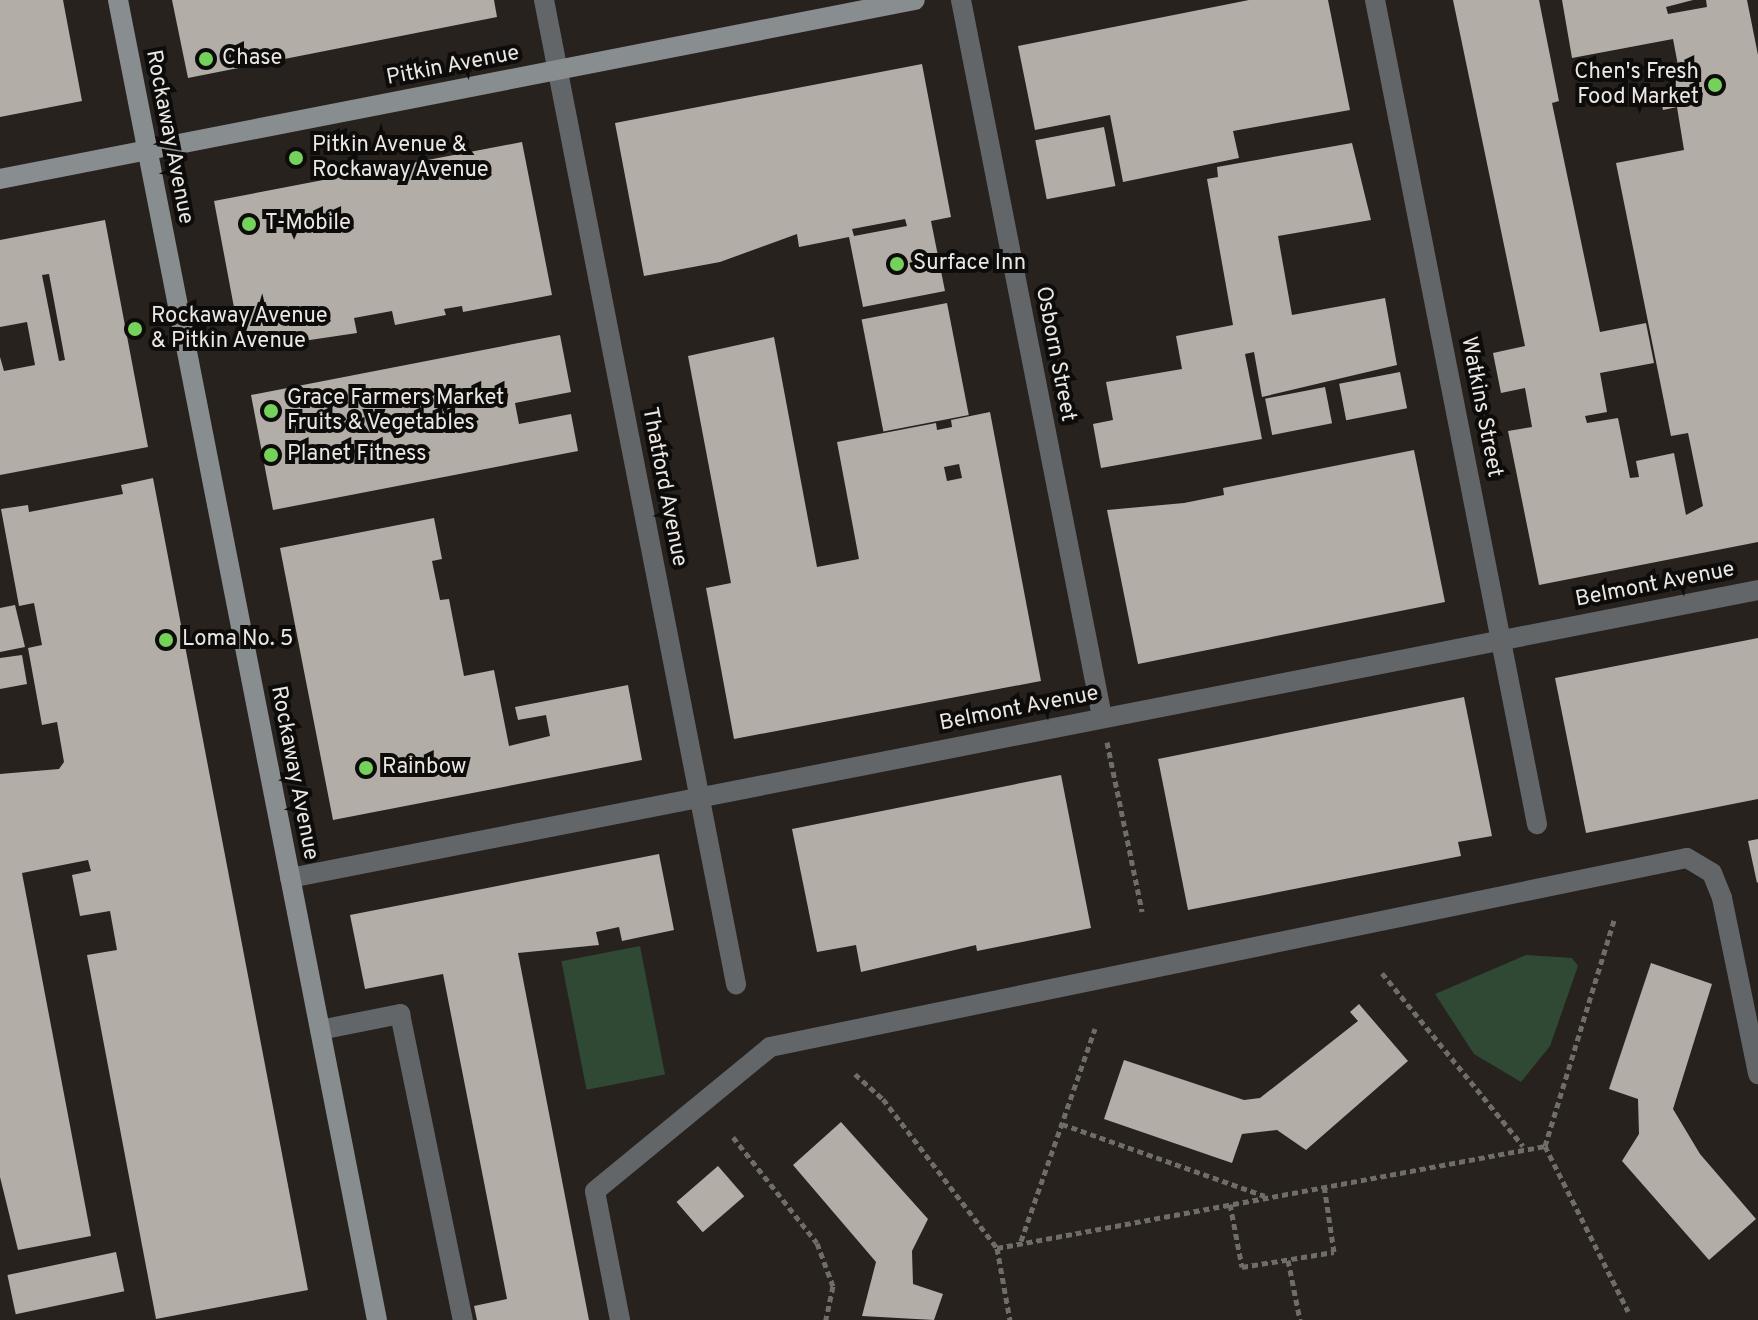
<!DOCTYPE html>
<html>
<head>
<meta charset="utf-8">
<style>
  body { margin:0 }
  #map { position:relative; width:1758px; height:1320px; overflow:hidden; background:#27221e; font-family:Overpass,sans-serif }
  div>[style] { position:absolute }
  .green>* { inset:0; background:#2f4934; transform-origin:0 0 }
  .building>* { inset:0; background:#b3ada7; transform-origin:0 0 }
  .path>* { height:5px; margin-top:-2.5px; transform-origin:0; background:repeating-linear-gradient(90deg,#706c68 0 6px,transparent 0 10px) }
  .lane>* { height:20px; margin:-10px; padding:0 10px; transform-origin:10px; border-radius:10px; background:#636668 }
  .street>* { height:20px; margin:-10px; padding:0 10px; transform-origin:10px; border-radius:10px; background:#636668 }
  .secondary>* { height:20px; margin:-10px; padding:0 10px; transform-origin:10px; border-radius:10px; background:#888d90 }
  .dots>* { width:22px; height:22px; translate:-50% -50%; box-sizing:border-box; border:4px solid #0e0c0a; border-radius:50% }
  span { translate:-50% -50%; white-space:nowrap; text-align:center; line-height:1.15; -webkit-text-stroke:8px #0e0c0a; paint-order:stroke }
  .poi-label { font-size:22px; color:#eae7e4 }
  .left { translate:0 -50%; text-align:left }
  .right { translate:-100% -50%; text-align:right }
  .street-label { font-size:22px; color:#eae7e4 }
</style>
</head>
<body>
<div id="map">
  <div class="green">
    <i style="left:640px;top:946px;width:131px;height:80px;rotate:79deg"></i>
    <i style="clip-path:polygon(1526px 955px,1572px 958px,1578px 966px,1550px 1046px,1521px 1082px,1474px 1054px,1435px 994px)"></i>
  </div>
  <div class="building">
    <i style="clip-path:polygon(0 0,63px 0,82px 101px,0 117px)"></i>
    <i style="clip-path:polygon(172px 0,494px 0,497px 17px,188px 78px)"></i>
    <i style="clip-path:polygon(1249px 0,1328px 0,1350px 110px,1233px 131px,1239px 158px,1123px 182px,1110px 115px,1035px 130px,1018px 46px)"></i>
    <i style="clip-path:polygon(1453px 0,1539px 0,1559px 101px,1552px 103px,1600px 332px,1646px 323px,1654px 363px,1600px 373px,1607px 412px,1585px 416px,1587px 423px,1618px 418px,1630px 478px,1639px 477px,1636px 461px,1674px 453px,1686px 515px,1703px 506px,1688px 433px,1671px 436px,1616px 163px,1684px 150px,1677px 107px,1663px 110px,1660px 94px,1674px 92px,1672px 78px,1680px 76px,1673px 39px,1572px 58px,1562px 0,1693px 0,1666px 7px,1668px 14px,1707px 7px,1706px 0,1747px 0,1758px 55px,1758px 542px,1539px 585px,1508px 431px,1532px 427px,1525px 388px,1501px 393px,1493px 353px,1525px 346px)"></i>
    <i style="clip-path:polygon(evenodd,922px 64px,951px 217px,931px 221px,945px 291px,863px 307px,849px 237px,799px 247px,797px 234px,720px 262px,644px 276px,615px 123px,922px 64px,905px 219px,907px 226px,854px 236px,852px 229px,905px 219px)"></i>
    <i style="left:1104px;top:127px;width:60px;height:70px;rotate:79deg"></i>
    <i style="clip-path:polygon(522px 142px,552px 295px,463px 312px,462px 306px,444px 309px,446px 315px,395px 325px,392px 311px,354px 318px,357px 333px,242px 350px,214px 201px)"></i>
    <i style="clip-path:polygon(1352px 143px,1371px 220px,1278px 236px,1292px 315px,1385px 298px,1397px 365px,1262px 397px,1254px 352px,1245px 354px,1262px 439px,1101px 468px,1093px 424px,1113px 420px,1106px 382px,1182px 369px,1176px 336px,1233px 325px,1207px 179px,1218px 177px,1217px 167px)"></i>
    <i style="clip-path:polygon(evenodd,105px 220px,148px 447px,0 475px,0 357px,4px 371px,35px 365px,27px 322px,0 327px,0 240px,105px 220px,49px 274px,65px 360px,59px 361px,42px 275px,49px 274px)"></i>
    <i style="left:947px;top:303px;width:114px;height:87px;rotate:79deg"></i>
    <i style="clip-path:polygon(560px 335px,571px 392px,515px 403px,519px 424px,571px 414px,578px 451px,273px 510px,251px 395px)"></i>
    <i style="clip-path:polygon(evenodd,774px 337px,817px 567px,859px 559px,837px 442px,936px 423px,937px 430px,952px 427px,951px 420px,990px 412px,1041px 681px,734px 739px,706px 588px,731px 583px,688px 356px,774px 337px,959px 464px,962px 478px,947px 481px,944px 467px,959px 464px)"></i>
    <i style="left:1400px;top:372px;width:37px;height:62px;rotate:79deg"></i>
    <i style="left:1325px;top:387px;width:37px;height:61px;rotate:79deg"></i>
    <i style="clip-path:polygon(1414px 450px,1445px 602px,1138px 664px,1107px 510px,1184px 503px,1224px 495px,1223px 488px)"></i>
    <i style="clip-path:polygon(153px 478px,308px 1290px,156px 1319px,87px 955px,117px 950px,110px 911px,80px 916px,72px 875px,91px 871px,88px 860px,22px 873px,91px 1236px,18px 1250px,0 1177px,0 774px,59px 769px,64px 762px,57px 722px,42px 725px,28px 648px,42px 645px,34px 603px,19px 606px,1px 509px,28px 505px,29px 512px,123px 494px,121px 485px)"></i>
    <i style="clip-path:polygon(434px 518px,442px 559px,432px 561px,440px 600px,449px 599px,464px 676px,494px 670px,509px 746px,550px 736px,546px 715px,518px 720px,515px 707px,628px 685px,642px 760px,333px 820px,280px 548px)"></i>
    <i style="clip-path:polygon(15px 605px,25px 647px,0 652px,0 608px)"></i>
    <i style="clip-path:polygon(1758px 638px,1758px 799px,1586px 833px,1555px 678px)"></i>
    <i style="clip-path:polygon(22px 655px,27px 684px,0 689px,0 658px)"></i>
    <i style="clip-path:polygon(1464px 697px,1492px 836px,1458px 842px,1461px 856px,1188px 910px,1158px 759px)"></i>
    <i style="clip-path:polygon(1061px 775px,1091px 928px,977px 951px,976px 945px,861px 972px,856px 945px,817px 952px,792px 829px)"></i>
    <i style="clip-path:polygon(1758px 839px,1758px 882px,1757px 883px,1748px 841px)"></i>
    <i style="clip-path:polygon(659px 854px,674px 930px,622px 941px,619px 927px,596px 932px,599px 945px,518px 953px,589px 1320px,477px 1320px,474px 1306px,507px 1299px,443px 974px,365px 989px,350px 915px)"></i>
    <i style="clip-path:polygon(1651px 963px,1712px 984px,1673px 1109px,1700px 1154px,1756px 1219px,1709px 1260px,1622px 1161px,1639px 1134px,1638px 1099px,1609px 1089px)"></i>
    <i style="clip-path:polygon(1359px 1004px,1408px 1061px,1306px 1150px,1277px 1130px,1242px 1134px,1232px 1163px,1104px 1119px,1124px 1060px,1244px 1100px,1260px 1098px,1358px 1021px,1350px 1012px)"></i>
    <i style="clip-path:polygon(841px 1122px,928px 1219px,912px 1251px,913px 1284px,943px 1294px,934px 1320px,862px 1316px,876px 1262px,793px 1165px)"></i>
    <i style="left:718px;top:1166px;width:40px;height:55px;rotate:49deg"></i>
    <i style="left:116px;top:1252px;width:40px;height:111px;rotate:78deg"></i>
  </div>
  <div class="path">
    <i style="left:1107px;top:742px;width:173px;rotate:78.3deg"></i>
    <i style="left:1382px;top:973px;width:223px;rotate:50.8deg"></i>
    <i style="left:855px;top:1074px;width:38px;rotate:42deg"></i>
    <i style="left:883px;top:1099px;width:188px;rotate:52.6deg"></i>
    <i style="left:997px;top:1248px;width:73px;rotate:79.8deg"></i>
    <i style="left:1062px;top:1124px;width:215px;rotate:19.5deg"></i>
    <i style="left:733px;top:1137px;width:135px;rotate:51.6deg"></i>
    <i style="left:817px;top:1243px;width:46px;rotate:69.6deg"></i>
    <i style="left:833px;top:1286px;width:35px;rotate:102deg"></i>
    <i style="left:1545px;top:1146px;width:236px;rotate:-73deg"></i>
    <i style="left:1230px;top:1204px;width:64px;rotate:79.2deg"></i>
    <i style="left:1242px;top:1267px;width:93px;rotate:-9.3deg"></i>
    <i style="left:1334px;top:1252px;width:68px;rotate:-98.5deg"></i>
    <i style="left:1021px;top:1241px;width:225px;rotate:-70.8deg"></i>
    <i style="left:997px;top:1248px;width:557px;rotate:-10.54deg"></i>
    <i style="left:1545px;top:1146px;width:185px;rotate:63.3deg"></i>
    <i style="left:1288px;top:1260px;width:61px;rotate:78.7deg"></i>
  </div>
  <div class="lane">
    <i style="left:320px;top:1030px;width:82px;rotate:-11.3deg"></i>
    <i style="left:400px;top:1014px;width:312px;rotate:78.4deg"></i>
    <i style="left:620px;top:1320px;width:131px;rotate:-101deg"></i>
    <i style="left:595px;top:1191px;width:227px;rotate:-39.4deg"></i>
    <i style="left:770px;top:1047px;width:936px;rotate:-11.65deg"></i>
    <i style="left:1687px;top:858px;width:29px;rotate:31deg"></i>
    <i style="left:1712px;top:873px;width:27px;rotate:68deg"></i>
    <i style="left:1722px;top:898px;width:180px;rotate:78.4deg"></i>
  </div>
  <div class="street">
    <i style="left:544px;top:0;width:1003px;rotate:78.96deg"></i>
    <i style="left:961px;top:0;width:731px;rotate:78.87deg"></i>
    <i style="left:1375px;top:0;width:840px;rotate:78.88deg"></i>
    <i style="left:290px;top:878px;width:1496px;rotate:-11.1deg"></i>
  </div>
  <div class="secondary">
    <i style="left:118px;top:0;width:1345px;rotate:78.9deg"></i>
    <i style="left:0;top:179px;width:932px;rotate:-11.07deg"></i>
  </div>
  <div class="dots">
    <i style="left:206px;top:59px;background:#74d25c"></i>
    <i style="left:1715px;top:85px;background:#74d25c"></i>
    <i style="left:296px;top:158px;background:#74d25c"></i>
    <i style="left:249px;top:224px;background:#74d25c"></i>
    <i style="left:897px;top:264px;background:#74d25c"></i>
    <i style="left:135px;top:329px;background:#74d25c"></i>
    <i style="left:271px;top:411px;background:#74d25c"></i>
    <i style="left:271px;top:455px;background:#74d25c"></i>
    <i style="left:166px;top:640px;background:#74d25c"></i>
    <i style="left:366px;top:768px;background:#74d25c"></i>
  </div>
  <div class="poi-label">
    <span class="left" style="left:222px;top:59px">Chase</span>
    <span class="right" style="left:1699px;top:85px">Chen's Fresh<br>Food Market</span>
    <span class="left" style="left:312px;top:158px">Pitkin Avenue &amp;<br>Rockaway Avenue</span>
    <span class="left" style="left:265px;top:224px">T-Mobile</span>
    <span class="left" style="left:913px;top:264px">Surface Inn</span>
    <span class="left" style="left:151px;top:329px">Rockaway Avenue<br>&amp; Pitkin Avenue</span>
    <span class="left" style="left:287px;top:411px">Grace Farmers Market<br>Fruits &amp; Vegetables</span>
    <span class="left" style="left:287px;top:455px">Planet Fitness</span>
    <span class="left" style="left:182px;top:640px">Loma No. 5</span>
    <span class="left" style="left:382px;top:768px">Rainbow</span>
  </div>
  <div class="street-label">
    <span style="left:453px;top:66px;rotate:-11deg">Pitkin Avenue</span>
    <span style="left:169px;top:137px;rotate:79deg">Rockaway Avenue</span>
    <span style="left:1055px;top:354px;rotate:79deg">Osborn Street</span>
    <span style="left:1481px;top:407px;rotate:79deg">Watkins Street</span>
    <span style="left:664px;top:487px;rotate:79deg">Thatford Avenue</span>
    <span style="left:1655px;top:585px;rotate:-11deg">Belmont Avenue</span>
    <span style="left:1019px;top:709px;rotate:-11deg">Belmont Avenue</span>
    <span style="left:294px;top:773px;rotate:79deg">Rockaway Avenue</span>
  </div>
</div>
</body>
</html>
